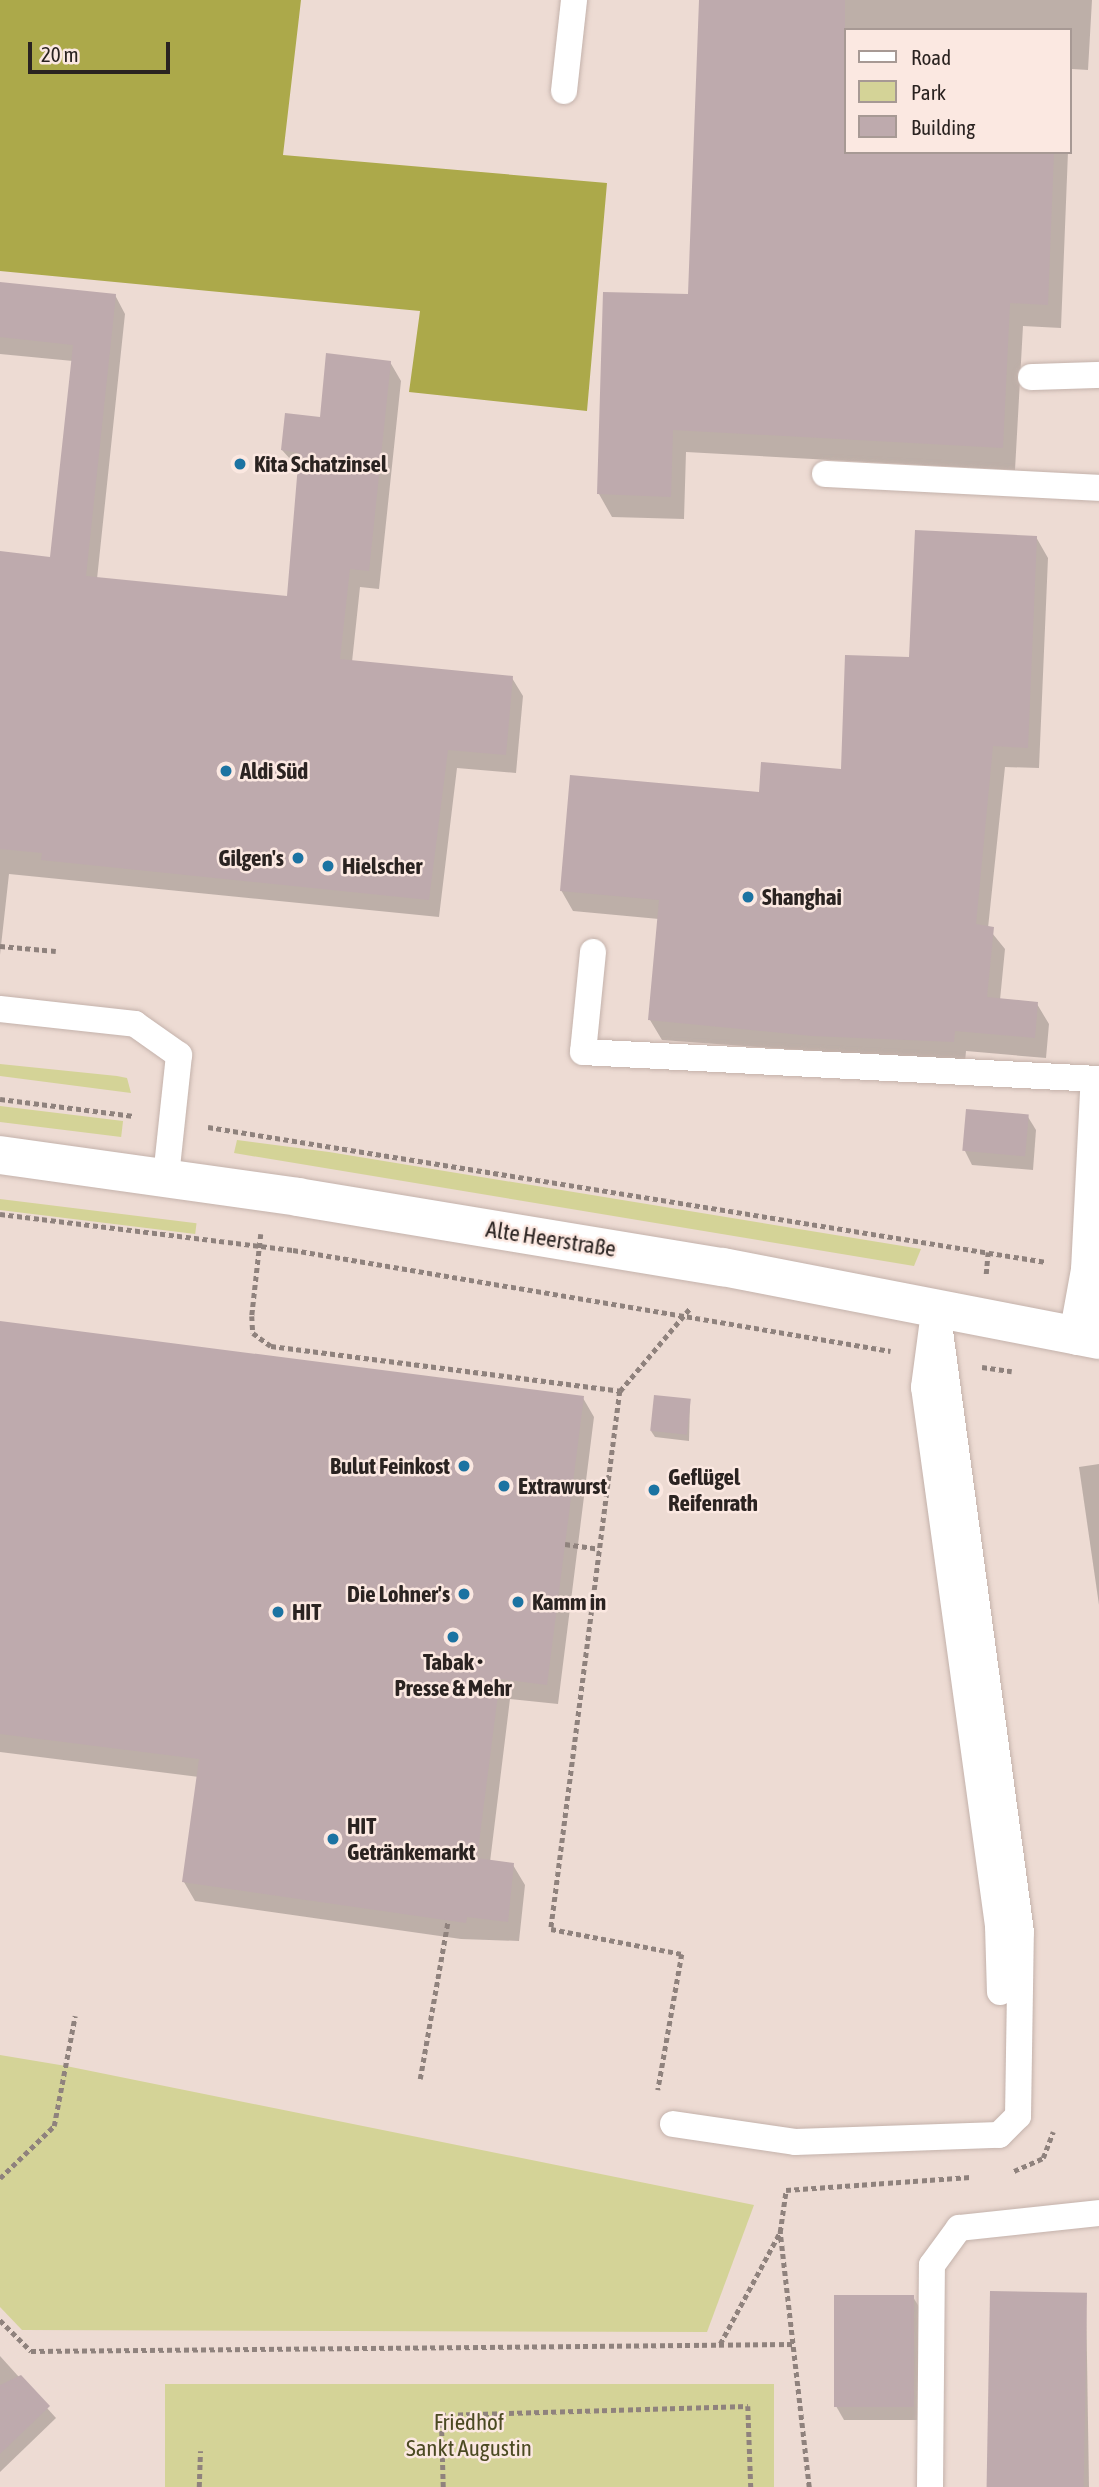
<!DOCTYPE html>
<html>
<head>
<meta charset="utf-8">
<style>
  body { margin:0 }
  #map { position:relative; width:1099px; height:2487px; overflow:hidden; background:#eddbd3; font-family:"Asap Condensed",sans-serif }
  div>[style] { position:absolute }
  .green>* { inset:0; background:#d4d397; transform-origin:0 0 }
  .forest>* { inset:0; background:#aca94a }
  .shadow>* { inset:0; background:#0003 }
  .building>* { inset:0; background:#beaaad; transform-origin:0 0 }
  .path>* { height:4.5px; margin-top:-2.25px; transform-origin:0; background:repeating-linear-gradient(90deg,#8f827d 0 5px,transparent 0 8.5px) }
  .roads { filter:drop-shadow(0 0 2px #c4b2ab) drop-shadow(0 0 2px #c4b2ab) }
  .service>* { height:26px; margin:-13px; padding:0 13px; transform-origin:13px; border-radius:13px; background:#fff }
  .minor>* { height:38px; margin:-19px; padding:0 19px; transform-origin:19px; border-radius:19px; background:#fff }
  .tertiary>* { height:38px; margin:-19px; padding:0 19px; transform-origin:19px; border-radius:19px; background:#fff }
  .dots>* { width:19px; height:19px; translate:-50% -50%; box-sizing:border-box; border:4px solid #fbe8e1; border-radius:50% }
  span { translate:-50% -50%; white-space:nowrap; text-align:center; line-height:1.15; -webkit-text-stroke:5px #fbe8e1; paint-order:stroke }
  .poi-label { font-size:23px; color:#2a2321; font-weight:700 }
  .left { translate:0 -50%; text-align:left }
  .right { translate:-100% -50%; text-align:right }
  .street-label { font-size:23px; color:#2a2321 }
  .park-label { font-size:23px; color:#4b4a22 }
  .legend { position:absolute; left:844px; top:28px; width:228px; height:126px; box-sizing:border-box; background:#fbe8e1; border:2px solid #a79994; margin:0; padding:9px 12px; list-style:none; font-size:21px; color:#2a2321 }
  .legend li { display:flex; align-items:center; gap:14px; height:35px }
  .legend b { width:35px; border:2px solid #a79994 }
  .scale { position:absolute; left:28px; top:42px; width:142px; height:32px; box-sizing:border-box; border:4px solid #2a2321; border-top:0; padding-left:9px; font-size:21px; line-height:24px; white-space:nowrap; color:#2a2321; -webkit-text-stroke:5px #fbe8e1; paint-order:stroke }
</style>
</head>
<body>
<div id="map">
  <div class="green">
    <i style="clip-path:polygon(0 1064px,117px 1076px,127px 1078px,131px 1093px,0 1076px)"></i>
    <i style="left:0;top:1106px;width:124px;height:16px;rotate:7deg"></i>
    <i style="clip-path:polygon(237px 1140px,329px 1152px,921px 1249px,914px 1266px,234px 1153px)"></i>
    <i style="left:0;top:1199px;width:198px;height:11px;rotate:7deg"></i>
    <i style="clip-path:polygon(0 2055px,66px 2066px,754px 2205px,707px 2332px,22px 2330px,0 2307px)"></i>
    <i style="left:165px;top:2384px;width:609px;height:103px"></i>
  </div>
  <div class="forest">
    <i style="clip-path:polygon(0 0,301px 0,283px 155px,607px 183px,587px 411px,409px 392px,420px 311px,0 271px)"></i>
  </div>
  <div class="shadow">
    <i style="clip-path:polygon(701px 0,1092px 0,1088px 70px,1072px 69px,1069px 125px,1069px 30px,845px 30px,845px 152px,1068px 152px,1061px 328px,1023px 326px,1015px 470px,686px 452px,684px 519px,612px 517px,599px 494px,689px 296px)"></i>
    <i style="clip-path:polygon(0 284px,115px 295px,125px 314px,97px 579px,289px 598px,299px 469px,282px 450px,390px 362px,401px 381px,379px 589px,360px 587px,352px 662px,512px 678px,523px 696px,516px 773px,457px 768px,439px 917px,9px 874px,0 955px,0 553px,51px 558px,73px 361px,0 354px)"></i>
    <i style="clip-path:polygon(1036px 537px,1048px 558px,1039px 768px,1005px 767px,988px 928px,1005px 949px,1000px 1000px,1037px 1004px,1049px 1024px,1046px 1058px,966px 1051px,965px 1062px,662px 1040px,650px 1020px,659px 919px,573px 911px,561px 890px,760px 794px,843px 771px,911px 659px)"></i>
    <i style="clip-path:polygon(1028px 1117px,1036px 1130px,1033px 1170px,972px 1165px,965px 1151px)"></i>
    <i style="clip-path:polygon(0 1324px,583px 1398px,594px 1417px,558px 1704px,510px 1699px,490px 1862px,513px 1865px,525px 1885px,519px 1941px,461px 1939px,195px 1901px,184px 1882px,199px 1777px,0 1752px)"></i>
    <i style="clip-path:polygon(690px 1401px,689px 1441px,655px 1437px,651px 1431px)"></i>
    <i style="clip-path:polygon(1099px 1464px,1099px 1605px,1079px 1467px)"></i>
    <i style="clip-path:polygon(1086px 2293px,1089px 2487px,991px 2487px)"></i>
    <i style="clip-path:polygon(913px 2297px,921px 2310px,921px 2420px,844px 2420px,836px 2406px)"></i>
    <i style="clip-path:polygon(0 2356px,56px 2418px,0 2472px)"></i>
  </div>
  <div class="building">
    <i style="clip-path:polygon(699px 0,845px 0,845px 152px,1054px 152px,1048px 305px,1010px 303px,1003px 448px,673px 430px,671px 497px,597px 494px,603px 292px,688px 294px)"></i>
    <i style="clip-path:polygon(0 282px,116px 294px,86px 576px,287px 596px,299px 453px,281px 450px,285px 413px,320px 417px,326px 353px,391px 361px,369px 571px,350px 569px,340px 659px,513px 676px,506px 755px,448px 750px,429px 900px,41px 860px,42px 853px,0 849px,0 551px,50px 557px,73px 345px,0 337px)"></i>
    <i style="clip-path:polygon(915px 530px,1037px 536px,1028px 748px,993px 746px,976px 924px,994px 927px,987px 997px,1038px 1002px,1035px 1038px,955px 1031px,954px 1042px,812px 1036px,648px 1020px,659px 900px,560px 891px,570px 775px,759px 792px,761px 762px,841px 769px,845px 655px,909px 657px)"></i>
    <i style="left:966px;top:1109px;width:63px;height:42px;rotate:5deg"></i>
    <i style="clip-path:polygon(0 1321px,584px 1396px,547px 1685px,500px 1679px,477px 1858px,514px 1863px,508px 1922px,467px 1917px,466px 1923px,182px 1882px,199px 1759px,0 1734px)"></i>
    <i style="left:654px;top:1395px;width:37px;height:36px;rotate:6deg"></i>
    <i style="left:990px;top:2291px;width:97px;height:196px;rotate:1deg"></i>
    <i style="left:834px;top:2295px;width:80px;height:112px"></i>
    <i style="clip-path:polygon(21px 2375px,50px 2406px,0 2454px,0 2385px)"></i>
  </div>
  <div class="path">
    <i style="left:0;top:946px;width:56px;rotate:5.1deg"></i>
    <i style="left:0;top:1099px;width:135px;rotate:7.2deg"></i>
    <i style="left:208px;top:1127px;width:849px;rotate:9.15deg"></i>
    <i style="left:0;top:1214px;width:295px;rotate:7deg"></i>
    <i style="left:293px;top:1250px;width:606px;rotate:9.59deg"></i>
    <i style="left:261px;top:1234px;width:82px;rotate:96.3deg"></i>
    <i style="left:252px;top:1316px;width:17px;rotate:87deg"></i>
    <i style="left:253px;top:1333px;width:22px;rotate:36deg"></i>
    <i style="left:271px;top:1346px;width:352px;rotate:7.3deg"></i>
    <i style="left:620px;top:1391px;width:542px;rotate:97.31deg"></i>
    <i style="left:551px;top:1929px;width:133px;rotate:10.8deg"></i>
    <i style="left:682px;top:1954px;width:138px;rotate:100deg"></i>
    <i style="left:986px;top:1274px;width:22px;rotate:-85deg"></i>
    <i style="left:982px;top:1367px;width:30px;rotate:8deg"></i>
    <i style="left:620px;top:1391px;width:110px;rotate:-49.8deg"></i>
    <i style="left:565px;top:1544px;width:34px;rotate:8deg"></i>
    <i style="left:420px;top:2079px;width:161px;rotate:-80deg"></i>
    <i style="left:1014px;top:2171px;width:32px;rotate:-24deg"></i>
    <i style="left:1043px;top:2158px;width:28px;rotate:-69deg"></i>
    <i style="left:0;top:2178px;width:75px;rotate:-43.9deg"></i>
    <i style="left:54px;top:2126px;width:112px;rotate:-79.2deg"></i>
    <i style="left:0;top:2320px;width:44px;rotate:45deg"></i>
    <i style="left:31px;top:2351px;width:764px;rotate:-0.52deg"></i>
    <i style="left:720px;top:2344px;width:127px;rotate:-61.8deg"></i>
    <i style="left:199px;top:2487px;width:36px;rotate:-88deg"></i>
    <i style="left:443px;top:2487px;width:72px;rotate:-91.6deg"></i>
    <i style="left:441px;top:2415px;width:307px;rotate:-1.7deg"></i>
    <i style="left:748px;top:2406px;width:81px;rotate:87.9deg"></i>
    <i style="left:809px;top:2487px;width:257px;rotate:-96.5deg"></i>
    <i style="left:780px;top:2232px;width:42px;rotate:-81.9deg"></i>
    <i style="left:786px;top:2190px;width:185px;rotate:-4deg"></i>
  </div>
  <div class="roads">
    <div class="service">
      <i style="left:564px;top:91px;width:92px;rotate:-83.7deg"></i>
      <i style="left:1031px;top:377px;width:68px;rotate:-1.7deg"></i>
      <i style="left:825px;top:474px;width:274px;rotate:2.9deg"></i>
      <i style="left:593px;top:952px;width:100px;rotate:95.7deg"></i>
      <i style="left:583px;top:1052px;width:517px;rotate:3deg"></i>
      <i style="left:0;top:1009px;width:136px;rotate:6.3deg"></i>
      <i style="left:135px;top:1024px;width:54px;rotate:35.2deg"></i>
      <i style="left:179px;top:1055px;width:123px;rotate:96.1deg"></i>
      <i style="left:932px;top:1327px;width:61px;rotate:97.6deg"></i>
      <i style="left:924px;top:1387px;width:544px;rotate:82.18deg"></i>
      <i style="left:998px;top:1926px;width:66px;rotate:88.3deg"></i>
      <i style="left:673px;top:2124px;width:123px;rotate:8.4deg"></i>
      <i style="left:795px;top:2142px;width:204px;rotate:-2deg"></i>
      <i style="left:999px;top:2135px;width:27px;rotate:-45deg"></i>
      <i style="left:1018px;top:2116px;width:184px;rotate:-89.1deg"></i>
      <i style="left:1021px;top:1932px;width:629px;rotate:-97.68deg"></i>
      <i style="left:930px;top:2487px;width:222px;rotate:-89.5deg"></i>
      <i style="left:932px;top:2265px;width:46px;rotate:-53.9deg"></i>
      <i style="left:959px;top:2228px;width:141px;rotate:-6.1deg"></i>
    </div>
    <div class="minor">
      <i style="left:1078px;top:1336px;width:67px;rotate:-79.7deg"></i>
      <i style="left:1090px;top:1270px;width:177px;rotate:-87.1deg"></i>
    </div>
    <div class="tertiary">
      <i style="left:0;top:1155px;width:301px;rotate:8deg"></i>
      <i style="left:298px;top:1197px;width:431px;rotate:9.4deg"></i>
      <i style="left:723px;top:1267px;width:383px;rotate:11deg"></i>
    </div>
  </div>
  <div class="dots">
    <i style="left:240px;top:464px;background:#1c73a2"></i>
    <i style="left:226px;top:771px;background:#1c73a2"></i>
    <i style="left:298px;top:858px;background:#1c73a2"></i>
    <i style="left:328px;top:866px;background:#1c73a2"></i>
    <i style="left:748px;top:897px;background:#1c73a2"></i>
    <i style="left:464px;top:1466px;background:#1c73a2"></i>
    <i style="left:504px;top:1486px;background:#1c73a2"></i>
    <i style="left:654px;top:1490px;background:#1c73a2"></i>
    <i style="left:464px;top:1594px;background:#1c73a2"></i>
    <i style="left:518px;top:1602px;background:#1c73a2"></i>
    <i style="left:278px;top:1612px;background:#1c73a2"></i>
    <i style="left:453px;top:1637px;background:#1c73a2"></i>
    <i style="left:333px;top:1839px;background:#1c73a2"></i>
  </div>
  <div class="poi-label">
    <span class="left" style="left:254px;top:464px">Kita Schatzinsel</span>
    <span class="left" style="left:240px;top:771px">Aldi Süd</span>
    <span class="right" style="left:284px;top:858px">Gilgen's</span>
    <span class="left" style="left:342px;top:866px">Hielscher</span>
    <span class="left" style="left:762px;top:897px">Shanghai</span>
    <span class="right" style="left:450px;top:1466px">Bulut Feinkost</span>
    <span class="left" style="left:668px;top:1490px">Geflügel<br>Reifenrath</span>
    <span class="left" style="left:518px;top:1486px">Extrawurst</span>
    <span class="right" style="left:450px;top:1594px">Die Lohner's</span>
    <span class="left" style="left:532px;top:1602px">Kamm in</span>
    <span class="left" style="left:292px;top:1612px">HIT</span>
    <span style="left:453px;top:1675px">Tabak •<br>Presse &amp; Mehr</span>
    <span class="left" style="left:347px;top:1839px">HIT<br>Getränkemarkt</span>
  </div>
  <div class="street-label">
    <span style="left:551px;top:1239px;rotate:9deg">Alte Heerstraße</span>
  </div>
  <div class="park-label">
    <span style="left:469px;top:2435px">Friedhof<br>Sankt Augustin</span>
  </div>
  <ul class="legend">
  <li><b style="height:9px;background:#fff"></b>Road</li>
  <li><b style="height:19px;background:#d4d397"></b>Park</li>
  <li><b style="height:19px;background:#beaaad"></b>Building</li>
  </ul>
  <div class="scale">20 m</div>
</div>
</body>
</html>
